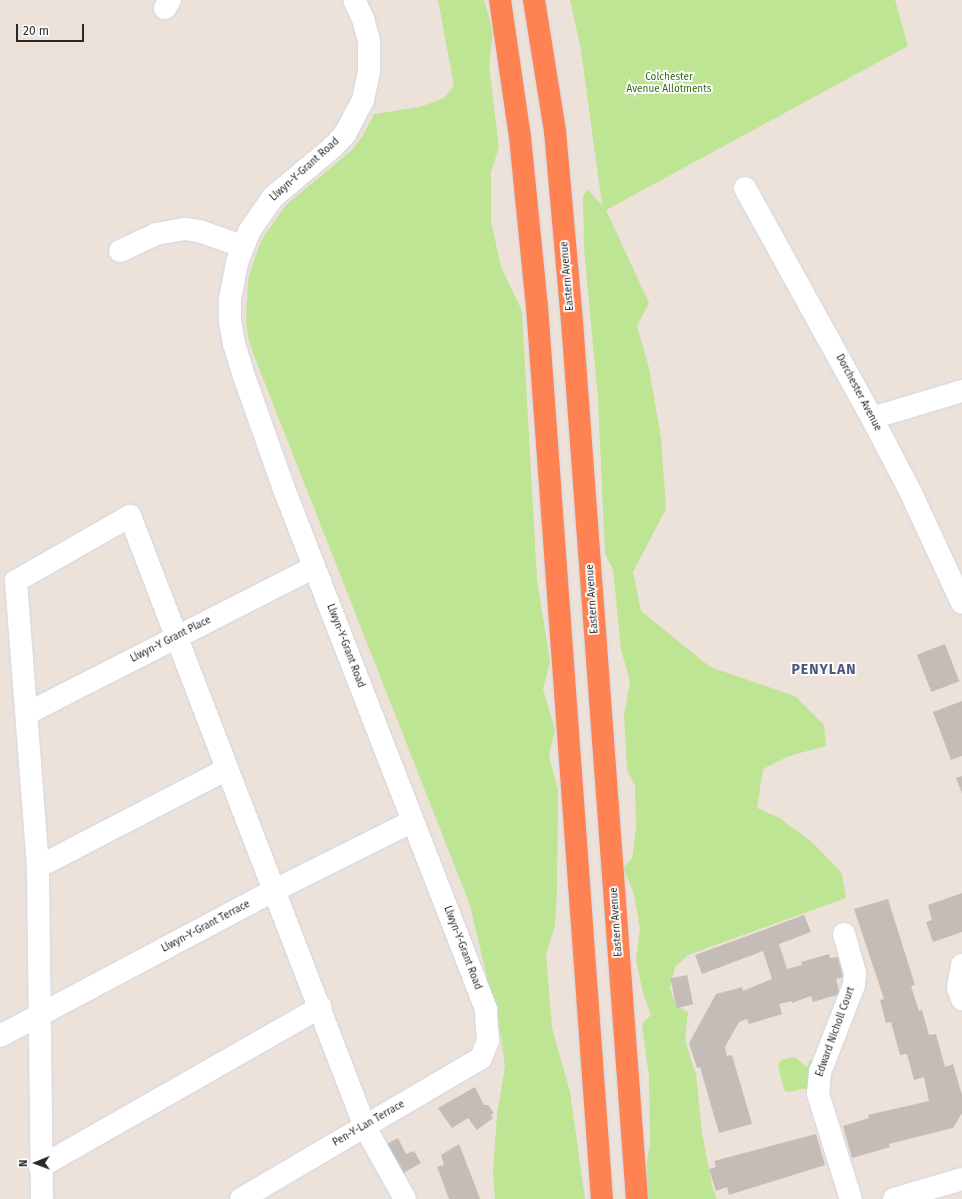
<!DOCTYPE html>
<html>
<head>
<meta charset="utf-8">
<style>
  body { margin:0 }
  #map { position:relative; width:962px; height:1199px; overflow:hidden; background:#ece2da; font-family:"Fira Sans",sans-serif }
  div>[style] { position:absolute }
  .green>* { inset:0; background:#bde594 }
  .building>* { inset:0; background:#c4bcb7; transform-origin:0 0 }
  .roads { filter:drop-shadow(0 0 1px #d0d6e3) drop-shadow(0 0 1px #d0d6e3) }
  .minor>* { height:22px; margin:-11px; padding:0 11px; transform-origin:11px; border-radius:11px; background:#fff }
  .highway>* { height:22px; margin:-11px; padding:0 11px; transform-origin:11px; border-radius:11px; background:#ff8252 }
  span { translate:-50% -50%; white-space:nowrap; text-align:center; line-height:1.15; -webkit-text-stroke:3.5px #fff; paint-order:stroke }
  .park-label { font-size:10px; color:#356917 }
  .street-label { font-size:10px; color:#292929 }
  .district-label { font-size:14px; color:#48597c; font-weight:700; letter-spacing:1px }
  .north { position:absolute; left:16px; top:1143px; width:40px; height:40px; -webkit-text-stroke:3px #fff; paint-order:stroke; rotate:269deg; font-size:11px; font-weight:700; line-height:16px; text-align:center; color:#292929 }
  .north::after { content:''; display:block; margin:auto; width:14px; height:18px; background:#292929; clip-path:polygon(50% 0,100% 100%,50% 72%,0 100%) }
  .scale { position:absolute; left:16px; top:24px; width:68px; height:18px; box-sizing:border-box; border:2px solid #292929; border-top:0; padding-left:5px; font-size:12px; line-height:14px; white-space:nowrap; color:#292929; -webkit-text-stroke:3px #fff; paint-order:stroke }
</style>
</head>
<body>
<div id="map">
  <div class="green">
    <i style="clip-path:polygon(438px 0,484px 0,493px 31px,489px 65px,499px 147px,491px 172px,491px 221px,501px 267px,522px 311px,537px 579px,550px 662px,543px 689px,555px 730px,549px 755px,558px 791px,557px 893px,555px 925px,546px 955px,552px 1028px,570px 1092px,585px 1199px,495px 1199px,493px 1172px,497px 1115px,505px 1066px,501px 1038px,470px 905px,255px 358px,248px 338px,246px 320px,248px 280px,254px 260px,262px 239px,286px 205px,351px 151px,362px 137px,374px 114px,420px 107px,444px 98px,454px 86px)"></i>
    <i style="clip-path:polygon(570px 0,895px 0,908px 46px,606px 210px,649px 303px,637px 326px,649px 368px,661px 438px,666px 509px,633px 572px,641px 611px,710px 667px,795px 696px,824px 725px,826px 746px,789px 756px,763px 769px,757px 808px,778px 817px,812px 842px,842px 873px,846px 898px,688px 955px,675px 967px,670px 989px,676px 1005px,688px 1012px,685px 1040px,696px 1075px,702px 1133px,713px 1190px,717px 1199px,648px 1199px,644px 1180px,650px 1144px,649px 1078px,642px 1024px,651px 1015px,643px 993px,636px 960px,640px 929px,634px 894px,623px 868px,632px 858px,636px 829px,635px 785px,627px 770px,624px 715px,630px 682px,621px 649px,613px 570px,605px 554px,598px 399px,584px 249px,583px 197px,587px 189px,602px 205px,581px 50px)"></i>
    <i style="clip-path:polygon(795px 1057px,807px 1067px,810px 1060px,814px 1060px,808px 1088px,788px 1092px,784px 1090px,778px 1065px,782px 1060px)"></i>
  </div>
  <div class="building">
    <i style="left:945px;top:644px;width:40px;height:30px;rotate:69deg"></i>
    <i style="clip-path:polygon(962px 701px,962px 756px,951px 760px,933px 712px)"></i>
    <i style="clip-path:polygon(962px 776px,962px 793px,956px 778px)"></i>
    <i style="clip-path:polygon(962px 893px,962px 932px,933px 942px,926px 922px,932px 920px,928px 905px)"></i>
    <i style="clip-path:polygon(888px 899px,915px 985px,911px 986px,919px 1011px,922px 1010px,929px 1035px,936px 1034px,945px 1067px,953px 1064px,962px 1095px,962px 1113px,953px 1128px,889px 1144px,890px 1147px,852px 1158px,843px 1126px,869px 1118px,868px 1115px,929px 1101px,924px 1077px,914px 1080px,907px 1054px,900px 1055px,891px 1022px,886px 1023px,880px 1000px,884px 999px,854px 909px)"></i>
    <i style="clip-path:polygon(804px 915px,811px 932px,779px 944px,787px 969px,802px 965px,801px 962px,829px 954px,830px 958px,838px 957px,843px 977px,836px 979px,840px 994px,813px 1002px,811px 996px,792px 1003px,792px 1001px,779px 1004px,782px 1014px,749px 1024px,747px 1019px,739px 1022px,725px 1047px,727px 1056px,732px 1055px,752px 1124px,719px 1133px,700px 1067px,697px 1068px,689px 1043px,716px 994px,742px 987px,743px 991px,772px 979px,763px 951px,702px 974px,695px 955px)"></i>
    <i style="left:687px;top:975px;width:30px;height:17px;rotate:78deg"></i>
    <i style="clip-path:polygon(475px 1087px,484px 1105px,488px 1105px,494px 1113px,491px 1115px,493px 1118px,477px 1130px,468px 1118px,452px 1128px,438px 1108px)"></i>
    <i style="clip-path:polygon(816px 1134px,825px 1165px,729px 1195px,727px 1187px,716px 1191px,709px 1169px,716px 1167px,714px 1161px)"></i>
    <i style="clip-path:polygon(398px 1138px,406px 1154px,414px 1151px,421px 1163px,398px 1176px,383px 1146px)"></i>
    <i style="clip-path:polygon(459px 1144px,476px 1188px,480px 1199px,449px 1199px,437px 1167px,444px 1165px,441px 1155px)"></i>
  </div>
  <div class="roads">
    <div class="minor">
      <i style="left:165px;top:8px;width:9px;rotate:-58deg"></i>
      <i style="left:745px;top:188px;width:263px;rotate:61.1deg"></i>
      <i style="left:872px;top:418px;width:82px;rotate:62.5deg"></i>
      <i style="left:910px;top:491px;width:123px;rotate:65.1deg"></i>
      <i style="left:120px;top:251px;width:40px;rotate:-25deg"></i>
      <i style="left:156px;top:234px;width:29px;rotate:-10deg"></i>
      <i style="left:185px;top:229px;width:14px;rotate:8deg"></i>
      <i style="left:199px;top:231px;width:46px;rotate:19.2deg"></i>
      <i style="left:872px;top:418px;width:94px;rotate:-16.7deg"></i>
      <i style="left:28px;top:713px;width:321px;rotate:-27deg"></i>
      <i style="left:38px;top:867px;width:213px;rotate:-27.4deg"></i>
      <i style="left:844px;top:934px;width:41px;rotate:74.2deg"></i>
      <i style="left:855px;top:973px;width:12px;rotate:95deg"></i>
      <i style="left:854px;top:985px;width:93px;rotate:111.3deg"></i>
      <i style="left:820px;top:1072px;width:22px;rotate:95deg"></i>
      <i style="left:818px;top:1094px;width:110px;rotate:72.6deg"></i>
      <i style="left:962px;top:965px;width:23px;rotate:100deg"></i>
      <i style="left:958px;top:988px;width:12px;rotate:70deg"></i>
      <i style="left:0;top:1036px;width:311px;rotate:-28deg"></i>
      <i style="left:275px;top:890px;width:154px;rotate:-26.6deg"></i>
      <i style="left:40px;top:1167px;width:323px;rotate:-29.7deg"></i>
      <i style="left:42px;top:1199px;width:332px;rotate:-90.7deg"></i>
      <i style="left:38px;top:867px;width:287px;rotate:-94.4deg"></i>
      <i style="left:16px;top:581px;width:131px;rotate:-29.7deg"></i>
      <i style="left:130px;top:516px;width:655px;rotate:68.96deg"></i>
      <i style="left:365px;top:1127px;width:82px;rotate:60.9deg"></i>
      <i style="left:241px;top:1199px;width:278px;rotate:-30.4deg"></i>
      <i style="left:481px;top:1058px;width:18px;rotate:-68deg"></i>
      <i style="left:488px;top:1041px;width:32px;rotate:-94deg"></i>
      <i style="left:486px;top:1009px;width:558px;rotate:-111.23deg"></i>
      <i style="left:284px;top:489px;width:123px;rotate:-109.5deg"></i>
      <i style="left:243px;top:373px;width:30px;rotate:-107deg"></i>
      <i style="left:234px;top:344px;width:23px;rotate:-100deg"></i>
      <i style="left:230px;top:321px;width:22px;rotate:-90deg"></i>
      <i style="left:230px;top:299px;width:38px;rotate:-79deg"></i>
      <i style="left:237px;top:262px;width:35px;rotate:-68deg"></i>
      <i style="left:250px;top:230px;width:39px;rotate:-55deg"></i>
      <i style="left:272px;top:198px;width:80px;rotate:-39.9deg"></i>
      <i style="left:333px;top:147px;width:18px;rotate:-47deg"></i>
      <i style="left:345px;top:134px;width:38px;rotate:-62deg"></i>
      <i style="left:363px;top:100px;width:29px;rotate:-78deg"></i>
      <i style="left:369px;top:72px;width:31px;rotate:-90deg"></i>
      <i style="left:369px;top:41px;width:23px;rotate:-105deg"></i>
      <i style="left:363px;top:19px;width:21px;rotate:-115deg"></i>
      <i style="left:894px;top:1199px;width:71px;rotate:-16.4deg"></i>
    </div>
    <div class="highway">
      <i style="left:500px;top:0;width:138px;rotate:81.7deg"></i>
      <i style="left:520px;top:137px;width:170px;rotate:84.3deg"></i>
      <i style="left:537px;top:306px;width:895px;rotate:85.84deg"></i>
      <i style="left:534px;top:0;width:133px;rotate:80.9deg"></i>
      <i style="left:555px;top:131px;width:191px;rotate:84.9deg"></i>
      <i style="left:572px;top:321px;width:880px;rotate:85.77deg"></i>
    </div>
  </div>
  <div class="park-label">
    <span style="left:669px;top:83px">Colchester<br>Avenue Allotments</span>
  </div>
  <div class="street-label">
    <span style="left:305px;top:170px;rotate:-42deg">Llwyn-Y-Grant Road</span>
    <span style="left:568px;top:276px;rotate:-95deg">Eastern Avenue</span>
    <span style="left:858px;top:393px;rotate:62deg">Dorchester Avenue</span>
    <span style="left:593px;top:599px;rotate:-94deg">Eastern Avenue</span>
    <span style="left:171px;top:640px;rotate:-27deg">Llwyn-Y Grant Place</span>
    <span style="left:345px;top:646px;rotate:69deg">Llwyn-Y-Grant Road</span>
    <span style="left:617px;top:922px;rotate:-94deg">Eastern Avenue</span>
    <span style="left:206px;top:927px;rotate:-28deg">Llwyn-Y-Grant Terrace</span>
    <span style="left:462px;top:948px;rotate:69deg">Llwyn-Y-Grant Road</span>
    <span style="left:836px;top:1032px;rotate:-70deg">Edward Nicholl Court</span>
    <span style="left:369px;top:1124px;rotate:-30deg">Pen-Y-Lan Terrace</span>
  </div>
  <div class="district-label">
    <span style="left:824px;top:670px">PENYLAN</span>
  </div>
  <div class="north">N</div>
  <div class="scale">20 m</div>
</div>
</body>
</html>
